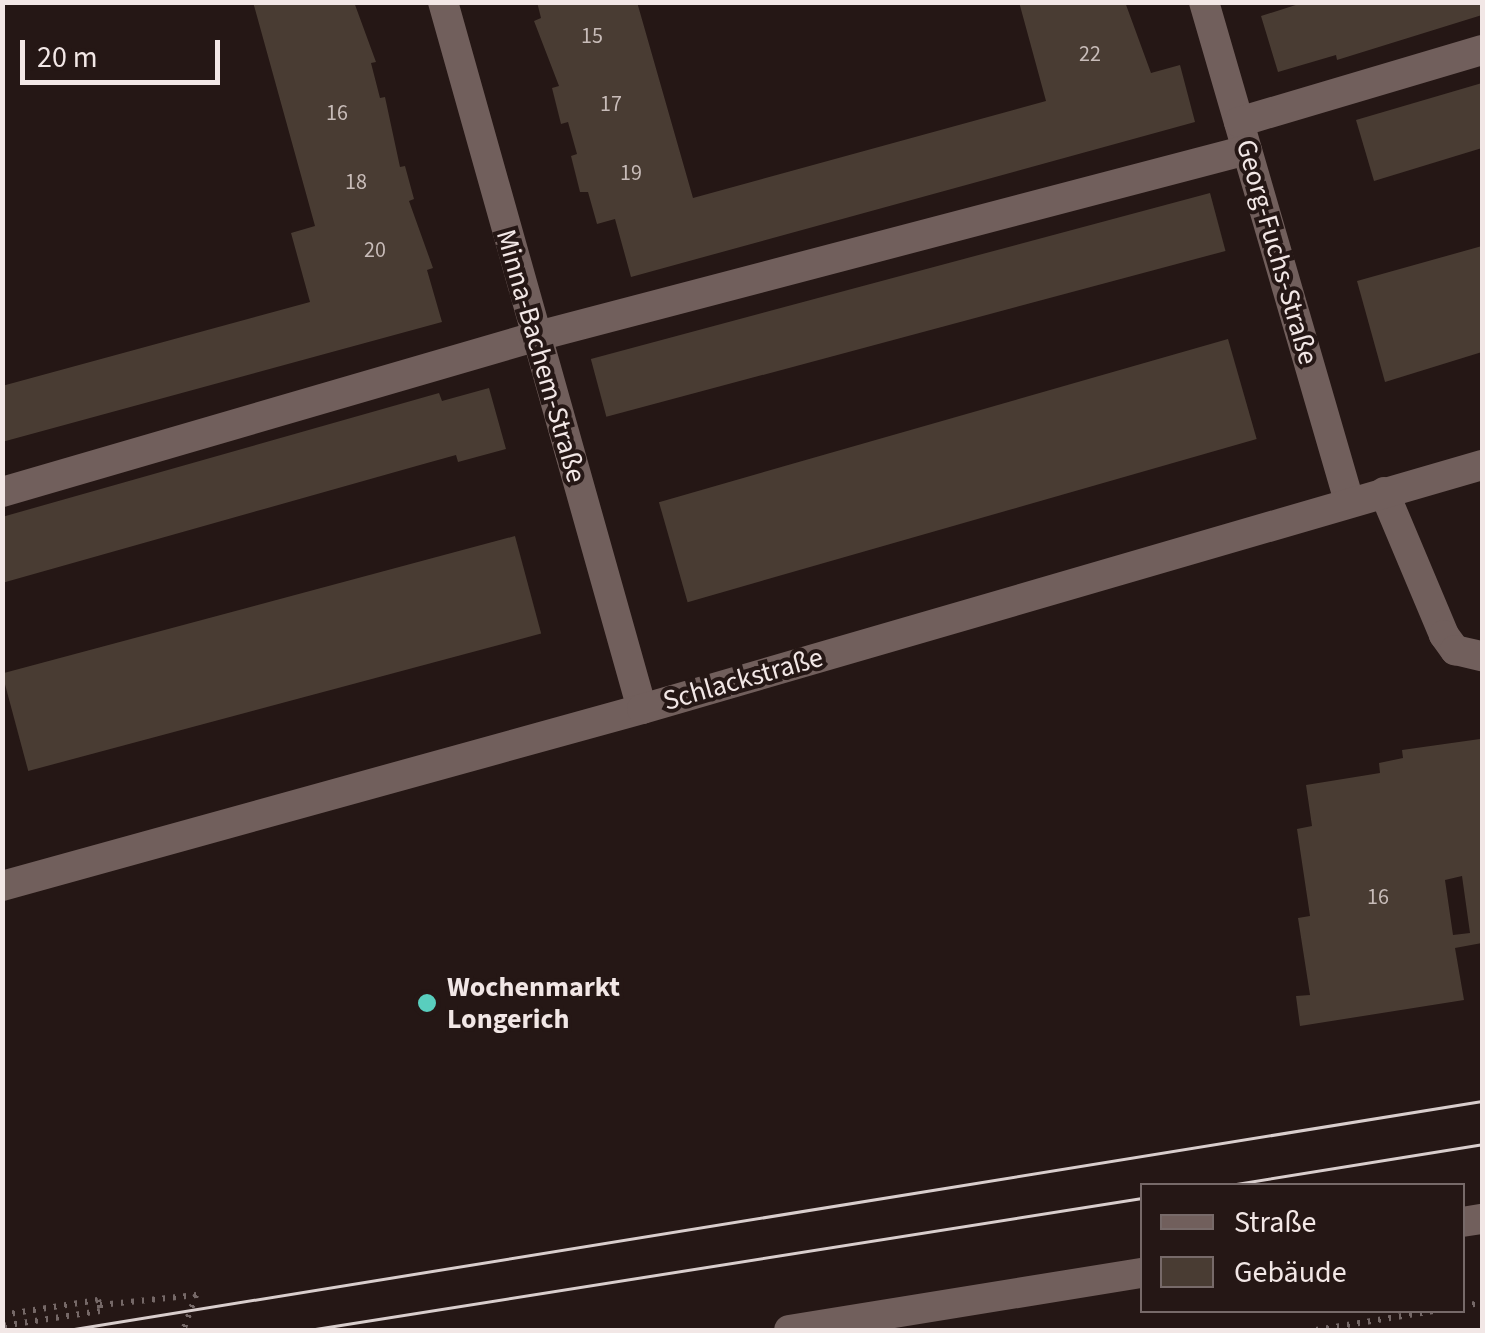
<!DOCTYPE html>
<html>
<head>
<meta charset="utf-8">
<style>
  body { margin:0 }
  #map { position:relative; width:1485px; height:1333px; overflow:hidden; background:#251715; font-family:"Source Sans 3",sans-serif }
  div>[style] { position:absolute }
  .building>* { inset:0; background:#493c33; transform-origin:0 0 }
  .path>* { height:6px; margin-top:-3px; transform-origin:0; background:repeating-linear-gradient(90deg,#756867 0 2.5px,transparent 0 10.5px) }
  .minor>* { height:30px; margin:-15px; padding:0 15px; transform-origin:15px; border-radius:15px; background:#715f5c }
  .tram>* { height:2.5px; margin:-1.25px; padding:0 1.25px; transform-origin:1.25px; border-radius:1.25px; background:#d9cecd }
  .dots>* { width:28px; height:28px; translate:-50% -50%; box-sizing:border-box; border:5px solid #251715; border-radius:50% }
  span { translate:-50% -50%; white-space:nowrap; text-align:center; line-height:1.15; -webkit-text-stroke:8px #251715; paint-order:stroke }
  .number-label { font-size:22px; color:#c8bcb9 }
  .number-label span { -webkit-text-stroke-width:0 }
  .street-label { font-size:28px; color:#f2e7e6 }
  .poi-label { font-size:28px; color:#f2e7e6; font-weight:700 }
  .left { translate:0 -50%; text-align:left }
  .frame { position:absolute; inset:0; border:5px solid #f2e7e6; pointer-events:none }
  .legend { position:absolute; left:1140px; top:1183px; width:325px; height:130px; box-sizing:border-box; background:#251715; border:2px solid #776a69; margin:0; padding:12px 18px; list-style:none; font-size:30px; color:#f2e7e6 }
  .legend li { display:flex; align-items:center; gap:20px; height:50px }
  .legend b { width:50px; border:2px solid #776a69 }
  .scale { position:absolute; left:20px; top:40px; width:200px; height:45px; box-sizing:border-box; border:5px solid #f2e7e6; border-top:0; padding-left:12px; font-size:30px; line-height:35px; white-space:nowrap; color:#f2e7e6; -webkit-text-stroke:8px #251715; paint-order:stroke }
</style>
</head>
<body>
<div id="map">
  <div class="building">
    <i style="clip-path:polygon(253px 2px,354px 2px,376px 62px,371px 63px,380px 98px,385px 97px,400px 167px,405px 166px,414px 199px,409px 201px,433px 268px,427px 270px,442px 322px,2px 442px,2px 386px,310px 302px,291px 233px,315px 226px)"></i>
    <i style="clip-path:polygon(537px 2px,637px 2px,693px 198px,1046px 101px,1019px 2px,1125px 2px,1151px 73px,1180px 65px,1195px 122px,631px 277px,615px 219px,597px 224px,588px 192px,580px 192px,571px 156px,577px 154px,568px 122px,561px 124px,552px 88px,559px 86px,534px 21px,541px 18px)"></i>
    <i style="clip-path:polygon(1305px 2px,1482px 2px,1482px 15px,1337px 60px,1336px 55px,1278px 72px,1261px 16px)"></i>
    <i style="clip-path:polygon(1482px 83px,1482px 148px,1374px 181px,1356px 120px)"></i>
    <i style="left:1210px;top:193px;width:60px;height:641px;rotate:75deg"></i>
    <i style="clip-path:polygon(1482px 246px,1482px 352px,1385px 382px,1357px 281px)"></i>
    <i style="left:1228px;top:339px;width:104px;height:592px;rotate:74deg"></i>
    <i style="clip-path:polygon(489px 388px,506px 449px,458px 462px,456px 455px,420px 465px,2px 583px,2px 517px,439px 393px,442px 401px)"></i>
    <i style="left:515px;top:536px;width:101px;height:531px;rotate:75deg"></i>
    <i style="clip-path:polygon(evenodd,1480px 739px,1482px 943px,1455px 948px,1464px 1000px,1300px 1026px,1296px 996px,1310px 995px,1298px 918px,1310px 916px,1297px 829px,1312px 826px,1306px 785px,1380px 773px,1379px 763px,1403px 758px,1402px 750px,1480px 739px,1462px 876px,1470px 933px,1453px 935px,1445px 880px,1462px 876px)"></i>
  </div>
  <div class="path">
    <i style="left:100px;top:1305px;width:97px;rotate:-5.9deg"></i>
    <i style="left:196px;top:1295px;width:37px;rotate:110deg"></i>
    <i style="left:1462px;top:1306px;width:20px;rotate:-9deg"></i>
    <i style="left:2px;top:1315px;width:97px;rotate:-8.9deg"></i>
    <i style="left:98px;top:1300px;width:5px;rotate:68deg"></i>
    <i style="left:100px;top:1305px;width:6px;rotate:90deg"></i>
    <i style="left:100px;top:1311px;width:99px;rotate:171.3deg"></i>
    <i style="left:1316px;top:1330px;width:125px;rotate:-9.2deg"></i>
  </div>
  <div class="minor">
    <i style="left:443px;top:2px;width:734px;rotate:74.28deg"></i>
    <i style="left:1204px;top:2px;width:520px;rotate:73.8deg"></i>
    <i style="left:1239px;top:122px;width:253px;rotate:-16.5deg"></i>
    <i style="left:2px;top:492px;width:554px;rotate:-16.24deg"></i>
    <i style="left:534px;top:337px;width:737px;rotate:-14.7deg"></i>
    <i style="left:1384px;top:492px;width:155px;rotate:67.2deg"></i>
    <i style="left:1444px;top:635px;width:19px;rotate:54deg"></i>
    <i style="left:1455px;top:650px;width:28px;rotate:13deg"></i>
    <i style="left:2px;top:886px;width:664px;rotate:-15.46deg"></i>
    <i style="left:642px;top:709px;width:875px;rotate:-16.2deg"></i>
    <i style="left:1462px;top:1222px;width:20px;rotate:-9deg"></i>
    <i style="left:789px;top:1330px;width:358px;rotate:-9.2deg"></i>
  </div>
  <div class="tram">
    <i style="left:1224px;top:1186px;width:261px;rotate:-9.2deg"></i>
    <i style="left:68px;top:1330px;width:1432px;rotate:-9.2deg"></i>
    <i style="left:309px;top:1330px;width:843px;rotate:-9deg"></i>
  </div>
  <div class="dots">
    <i style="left:427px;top:1003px;background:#59cebe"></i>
  </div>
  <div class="number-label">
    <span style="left:592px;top:37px">15</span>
    <span style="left:1090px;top:55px">22</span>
    <span style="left:611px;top:105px">17</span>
    <span style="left:337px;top:114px">16</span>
    <span style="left:631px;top:174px">19</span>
    <span style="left:356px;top:183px">18</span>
    <span style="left:375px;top:251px">20</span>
    <span style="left:1378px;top:898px">16</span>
  </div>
  <div class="street-label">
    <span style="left:1277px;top:252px;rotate:74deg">Georg-Fuchs-Straße</span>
    <span style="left:541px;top:356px;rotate:74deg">Minna-Bachem-Straße</span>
    <span style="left:743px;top:679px;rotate:-16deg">Schlackstraße</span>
  </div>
  <div class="poi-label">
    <span class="left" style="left:447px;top:1003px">Wochenmarkt<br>Longerich</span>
  </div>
  <div class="frame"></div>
  <ul class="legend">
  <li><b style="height:12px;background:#715f5c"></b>Straße</li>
  <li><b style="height:28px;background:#493c33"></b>Gebäude</li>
  </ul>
  <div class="scale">20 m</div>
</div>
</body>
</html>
